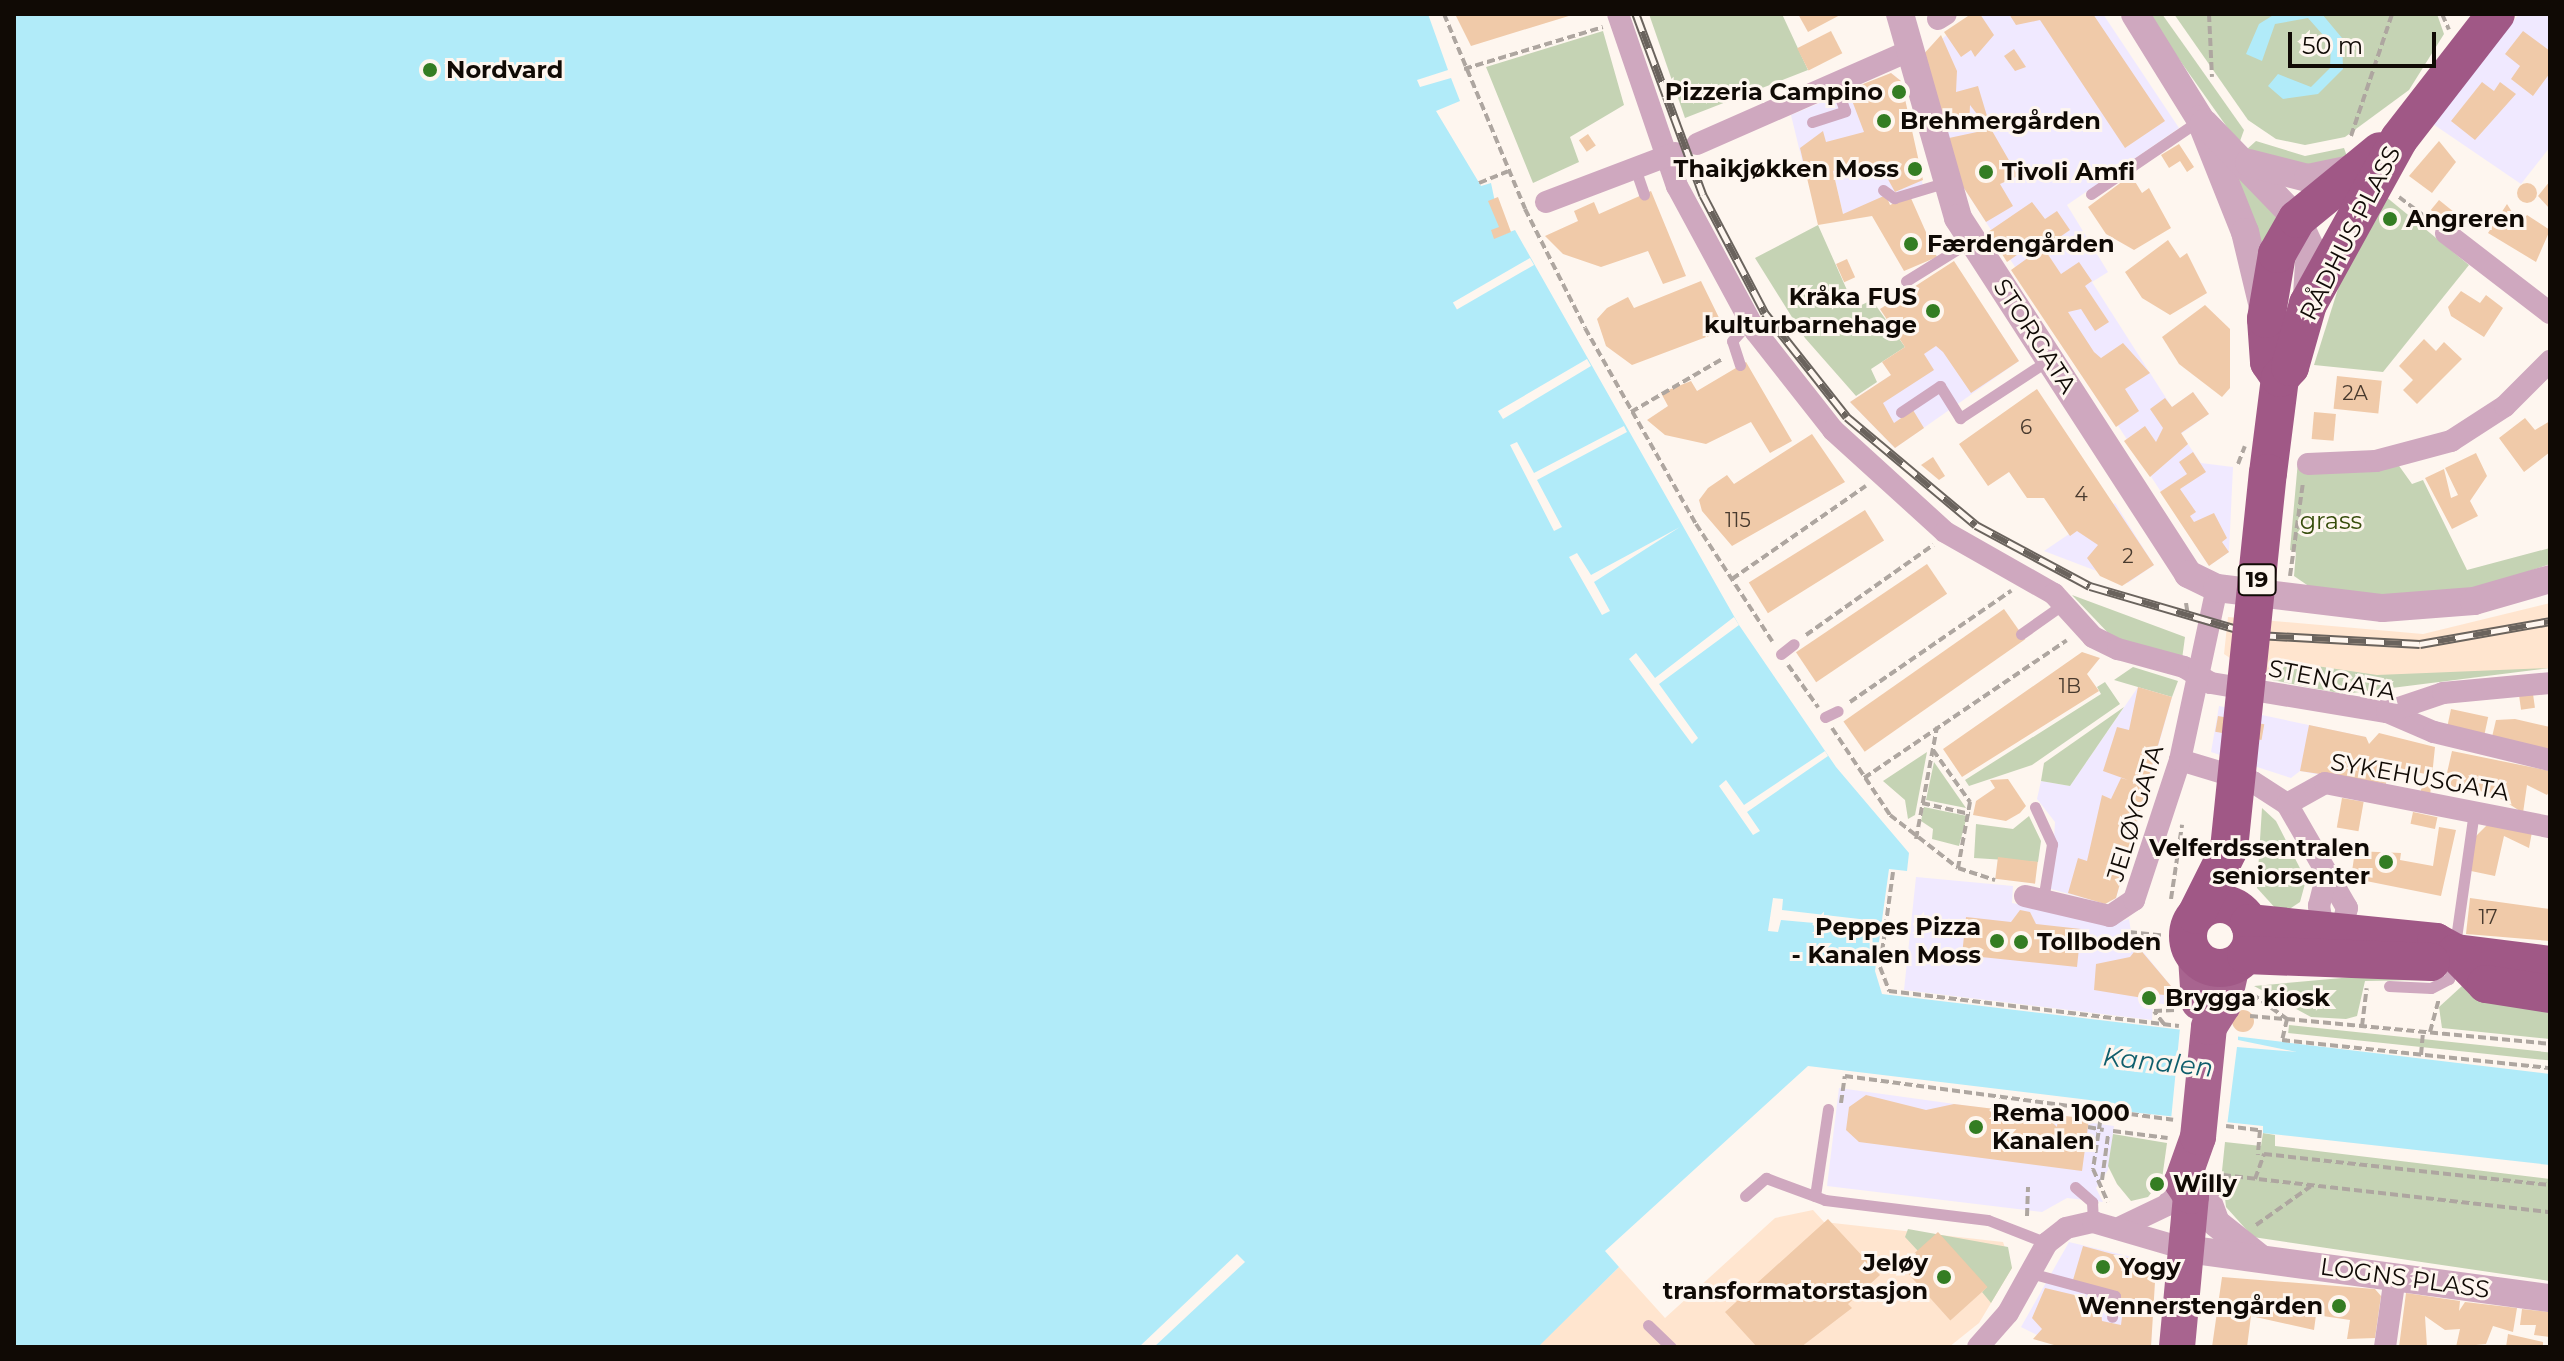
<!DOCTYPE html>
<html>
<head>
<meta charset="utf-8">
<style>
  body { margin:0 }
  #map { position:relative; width:2564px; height:1361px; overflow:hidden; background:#fef6ef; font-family:Montserrat,sans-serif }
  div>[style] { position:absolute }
  .commercial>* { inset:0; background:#f0e9ff }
  .built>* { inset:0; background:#ffe5cf }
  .green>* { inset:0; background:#c5d3b4; transform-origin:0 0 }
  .water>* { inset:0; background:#b1ebf9 }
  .pier>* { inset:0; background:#fef6ef; transform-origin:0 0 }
  .building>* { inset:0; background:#f0caa9; transform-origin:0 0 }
  .round { border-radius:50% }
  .path>* { height:4px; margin-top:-2px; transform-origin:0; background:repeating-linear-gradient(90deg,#aea6a0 0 8px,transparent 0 12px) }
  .service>* { height:11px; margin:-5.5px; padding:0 5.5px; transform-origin:5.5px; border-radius:5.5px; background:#cfa8bf }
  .minor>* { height:22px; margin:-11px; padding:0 11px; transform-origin:11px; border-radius:11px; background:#cfa8bf }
  .tertiary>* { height:28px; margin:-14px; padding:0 14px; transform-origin:14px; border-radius:14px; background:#cfa8bf }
  .primary>* { height:36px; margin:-18px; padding:0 18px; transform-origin:18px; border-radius:18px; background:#a8648f }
  .trunk>* { height:38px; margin:-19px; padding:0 19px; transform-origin:19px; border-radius:19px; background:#a05886 }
  .trunk>.ring { margin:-19px; padding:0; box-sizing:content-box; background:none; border:38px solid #a05886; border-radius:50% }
  .rail>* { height:9px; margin-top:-4.5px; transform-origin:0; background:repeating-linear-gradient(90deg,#fef6ef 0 18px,#6a635d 0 36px); box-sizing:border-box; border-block:2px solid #6a635d }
  .path-bridge>* { height:4px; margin-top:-2px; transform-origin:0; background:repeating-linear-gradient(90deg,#aea6a0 0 8px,transparent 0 12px) }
  .primary-bridge>* { height:36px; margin:-18px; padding:0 18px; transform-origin:18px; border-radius:18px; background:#a8648f }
  .trunk-bridge>* { height:38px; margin:-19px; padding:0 19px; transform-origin:19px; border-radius:19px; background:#a05886 }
  .dots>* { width:22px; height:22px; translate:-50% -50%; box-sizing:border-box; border:4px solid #fef6ef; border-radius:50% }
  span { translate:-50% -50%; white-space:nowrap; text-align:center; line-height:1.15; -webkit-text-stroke:6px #fef6ef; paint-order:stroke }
  .number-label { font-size:20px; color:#483a2e }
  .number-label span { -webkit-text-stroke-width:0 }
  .shield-label span { padding:2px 6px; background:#fef6ef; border:2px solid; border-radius:6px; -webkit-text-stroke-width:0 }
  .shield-label { font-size:22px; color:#100a05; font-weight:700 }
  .poi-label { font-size:24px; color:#100a05; font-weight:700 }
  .left { translate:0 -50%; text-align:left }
  .right { translate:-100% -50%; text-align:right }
  .street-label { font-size:24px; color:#100a05 }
  .park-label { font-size:24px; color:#354c0a }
  .water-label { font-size:26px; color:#0f5e6c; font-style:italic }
  .frame { position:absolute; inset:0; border:16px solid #100a05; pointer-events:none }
  .scale { position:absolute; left:2288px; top:32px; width:148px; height:36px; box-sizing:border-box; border:4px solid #100a05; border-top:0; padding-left:10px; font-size:24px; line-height:28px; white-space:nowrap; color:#100a05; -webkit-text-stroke:6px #fef6ef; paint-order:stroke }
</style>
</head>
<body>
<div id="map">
  <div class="commercial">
    <i style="clip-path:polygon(1971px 14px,2103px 14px,2179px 128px,2067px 205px,2108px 272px,2092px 282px,2166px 398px,2172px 407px,2193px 392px,2209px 414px,2181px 434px,2201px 463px,2233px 467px,2229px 552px,2209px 566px,1958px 179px,1921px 57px)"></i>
    <i style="clip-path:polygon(2519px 14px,2550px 14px,2550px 147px,2521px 184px,2433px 124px)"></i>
    <i style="clip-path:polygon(1891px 73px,1901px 81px,1924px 191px,1843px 214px,1833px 171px,1806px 177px,1791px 115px)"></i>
    <i style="clip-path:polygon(1987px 312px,2019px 361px,1895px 448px,1850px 402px)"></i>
    <i style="clip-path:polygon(2115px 503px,2154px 565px,2128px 583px,2044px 551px)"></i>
    <i style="clip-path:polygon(2138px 687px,2172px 697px,2116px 898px,2105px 904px,2051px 889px,2055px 822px,2037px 799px,2041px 781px,2070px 786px)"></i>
    <i style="clip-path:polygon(2219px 706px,2366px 737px,2354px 782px,2300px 771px,2291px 778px,2211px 752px)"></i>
    <i style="clip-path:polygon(1916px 877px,2013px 886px,2012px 903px,2117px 923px,2129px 919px,2132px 938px,2171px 986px,2164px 1004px,2153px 1003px,2152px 1020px,1904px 990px)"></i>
    <i style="clip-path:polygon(1839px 1088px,2114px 1126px,2108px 1170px,2096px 1188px,2103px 1202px,2067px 1198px,2042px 1212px,1827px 1186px)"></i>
    <i style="clip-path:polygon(2069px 1242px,2153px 1262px,2151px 1347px,2061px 1347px,2021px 1327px)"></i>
  </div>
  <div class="built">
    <i style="clip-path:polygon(2550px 603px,2550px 668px,2355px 688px,2245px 668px,2224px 654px,2228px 617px,2423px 634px)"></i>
    <i style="clip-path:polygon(1813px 1210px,1824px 1222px,2003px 1242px,2012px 1268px,1979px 1323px,1949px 1347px,1537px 1347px,1619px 1267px,1665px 1318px,1775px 1218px)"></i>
  </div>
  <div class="green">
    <i style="clip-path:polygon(1649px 14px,1782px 14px,1808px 70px,1685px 118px)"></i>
    <i style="clip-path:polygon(2147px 14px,2162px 14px,2189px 52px,2244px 130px,2239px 144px)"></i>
    <i style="clip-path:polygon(2174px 14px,2437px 14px,2444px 34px,2409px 90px,2345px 137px,2305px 145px,2276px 139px,2248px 120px)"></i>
    <i style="clip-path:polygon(1603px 31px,1624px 105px,1570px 137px,1579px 162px,1533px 183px,1486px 67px)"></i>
    <i style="clip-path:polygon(2256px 141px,2305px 156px,2344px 148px,2349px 162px,2324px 169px,2245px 151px)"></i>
    <i style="clip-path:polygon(2233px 162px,2281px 213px,2258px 258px)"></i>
    <i style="clip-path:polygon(2385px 196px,2469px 265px,2383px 372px,2314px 365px,2343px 273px)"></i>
    <i style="clip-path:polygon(1818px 225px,1855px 308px,1872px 300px,1905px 347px,1871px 369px,1877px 382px,1856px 396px,1805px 338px,1755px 258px)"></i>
    <i style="clip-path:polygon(2298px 461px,2397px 463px,2412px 484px,2423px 480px,2467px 570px,2550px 548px,2550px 564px,2488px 585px,2403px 598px,2310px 587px,2294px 576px,2296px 552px,2290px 550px)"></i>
    <i style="clip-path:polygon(2072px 595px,2185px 637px,2182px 659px,2112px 637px)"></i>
    <i style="clip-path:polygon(2275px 660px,2377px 675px,2550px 668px,2344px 694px,2272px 680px)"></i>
    <i style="clip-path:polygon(2133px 667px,2178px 681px,2172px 697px,2114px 680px)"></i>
    <i style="clip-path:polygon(2105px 682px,2120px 704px,2032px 765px,1969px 786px,1965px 780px,2101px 694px,2097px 687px)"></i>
    <i style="clip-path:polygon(2124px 707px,2070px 786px,2041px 781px,2044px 763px)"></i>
    <i style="clip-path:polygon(1927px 752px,1915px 815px,1908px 819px,1905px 800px,1883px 781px)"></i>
    <i style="clip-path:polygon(1934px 762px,1966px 808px,1926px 800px)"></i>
    <i style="clip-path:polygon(1924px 807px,1967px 816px,1959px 846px,1932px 839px,1933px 829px,1921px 821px)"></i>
    <i style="clip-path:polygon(2262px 808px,2276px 821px,2306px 880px,2300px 902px,2288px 910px,2277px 910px,2257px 888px)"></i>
    <i style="clip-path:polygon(2029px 816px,2041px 841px,2038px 862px,1974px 858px,1976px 824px,2013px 829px)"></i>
    <i style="clip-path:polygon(2353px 977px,2428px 980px,2365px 981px,2357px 1016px,2346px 1019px,2311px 1017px,2254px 986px)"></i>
    <i style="clip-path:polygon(2462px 986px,2550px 1004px,2550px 1039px,2442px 1028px,2439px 1007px)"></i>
    <i style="left:2289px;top:1025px;width:262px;height:8px;rotate:6deg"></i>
    <i style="clip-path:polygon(2263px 1133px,2275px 1135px,2275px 1146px,2550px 1179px,2550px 1281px,2253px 1237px,2226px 1207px,2222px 1171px,2225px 1142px,2261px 1146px)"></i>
    <i style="clip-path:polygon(2113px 1134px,2167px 1143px,2162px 1179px,2148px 1197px,2131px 1201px,2117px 1184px,2108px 1166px)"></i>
    <i style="clip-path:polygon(1908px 1229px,2008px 1247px,2012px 1268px,1991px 1303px,1982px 1292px,1987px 1287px,1918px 1251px,1905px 1237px)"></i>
  </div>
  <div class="water">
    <i style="clip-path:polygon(14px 14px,1428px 14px,1448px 70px,1417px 80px,1420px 87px,1451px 78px,1460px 101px,1436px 111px,1481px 186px,1491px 183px,1502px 235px,1515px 230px,1739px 625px,1836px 767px,1909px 853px,1907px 871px,1889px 869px,1875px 971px,1882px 994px,2550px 1074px,2550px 1165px,2263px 1133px,2263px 1126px,2121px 1111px,2114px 1103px,1808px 1066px,1605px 1251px,1619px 1267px,1538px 1347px,14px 1347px)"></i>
    <i style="clip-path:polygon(2275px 14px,2322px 14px,2342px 38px,2343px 69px,2318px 94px,2283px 99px,2268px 86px,2278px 74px,2311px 87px,2330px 68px,2331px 44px,2308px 18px,2275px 24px,2262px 61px,2246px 54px,2259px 24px)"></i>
  </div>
  <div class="pier">
    <i style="left:1530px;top:258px;width:8px;height:89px;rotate:60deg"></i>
    <i style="clip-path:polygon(1587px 359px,1591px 366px,1503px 419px,1498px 411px)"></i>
    <i style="clip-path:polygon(1624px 426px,1627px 432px,1537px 480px,1562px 527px,1554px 531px,1510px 445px,1517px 442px,1534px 473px)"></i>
    <i style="clip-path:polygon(1680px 527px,1594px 582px,1610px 611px,1602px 615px,1569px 557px,1577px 553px,1591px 575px)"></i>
    <i style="clip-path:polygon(1734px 617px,1739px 625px,1659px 684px,1698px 738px,1692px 744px,1629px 659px,1636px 653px,1655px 678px)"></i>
    <i style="clip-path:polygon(1825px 751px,1828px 756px,1747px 812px,1760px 831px,1753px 835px,1719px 786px,1726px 780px,1744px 805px)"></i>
    <i style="clip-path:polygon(1773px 898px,1783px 899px,1782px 910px,1868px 920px,1881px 929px,1781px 920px,1778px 932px,1768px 931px)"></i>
    <i style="clip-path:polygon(2180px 1028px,2238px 1034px,2238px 1040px,2297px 1052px,2237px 1047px,2227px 1126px,2171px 1120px)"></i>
    <i style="clip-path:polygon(1237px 1254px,1245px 1262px,1154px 1347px,1139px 1347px)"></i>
  </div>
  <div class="building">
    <i style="clip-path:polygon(1455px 14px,1572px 14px,1572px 15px,1471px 46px)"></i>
    <i style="clip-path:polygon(1798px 14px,1842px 14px,1808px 32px)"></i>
    <i style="clip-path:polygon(1971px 14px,1980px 14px,1994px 35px,1975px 57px,1971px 50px,1961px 57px,1944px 32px)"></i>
    <i style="clip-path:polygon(2009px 14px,2093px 14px,2165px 121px,2125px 148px,2040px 20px,2016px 25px)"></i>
    <i style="left:1831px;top:31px;width:25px;height:38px;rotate:63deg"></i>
    <i style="clip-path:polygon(2523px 31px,2550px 51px,2550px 73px,2533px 96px,2511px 79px,2520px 66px,2505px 54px)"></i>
    <i style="clip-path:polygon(1941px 35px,1957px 71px,1956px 92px,1978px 86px,1987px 116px,1980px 118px,1970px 105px,1969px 125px,1944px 132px,1921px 57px)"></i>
    <i style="clip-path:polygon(2014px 49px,2026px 67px,2015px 71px,2004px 56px)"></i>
    <i style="clip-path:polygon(1891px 73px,1901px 81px,1923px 180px,1895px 192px,1879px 163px,1833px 171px,1843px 214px,1886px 195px,1890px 205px,1910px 196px,1937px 257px,1904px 271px,1872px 216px,1818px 225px,1800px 148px,1823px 131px,1826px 142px,1864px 132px,1848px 90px)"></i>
    <i style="clip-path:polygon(2482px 82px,2494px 91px,2500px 82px,2516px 94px,2475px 140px,2451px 121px)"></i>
    <i style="clip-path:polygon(1991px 129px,2018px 176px,2000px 184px,2013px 206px,1986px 222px,1958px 179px,1949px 138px)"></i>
    <i style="left:1588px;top:134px;width:14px;height:11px;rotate:56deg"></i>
    <i style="clip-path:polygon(2439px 141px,2456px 162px,2432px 193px,2409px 176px)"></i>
    <i style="clip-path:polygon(2179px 144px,2194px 167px,2187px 172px,2180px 161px,2169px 168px,2161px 155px)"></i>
    <i style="clip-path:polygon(2131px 175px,2142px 193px,2149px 188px,2171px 228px,2134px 250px,2106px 234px,2088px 207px)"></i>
    <i style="clip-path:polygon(2550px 181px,2550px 209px,2538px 196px)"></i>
    <i class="round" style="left:2517px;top:183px;width:20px;height:20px"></i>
    <i style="clip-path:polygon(1651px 191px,1686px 276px,1663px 284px,1648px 251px,1601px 267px,1563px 254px,1545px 236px,1578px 221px,1574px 211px,1594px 202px,1599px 214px)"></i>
    <i style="clip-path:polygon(1498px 197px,1511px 232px,1494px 239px,1491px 230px,1499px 227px,1488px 201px)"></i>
    <i style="left:2439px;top:200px;width:26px;height:13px;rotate:39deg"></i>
    <i style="clip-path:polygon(2032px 202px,2045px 219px,2057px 211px,2070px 230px,2054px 241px,2048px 233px,2007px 262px,1988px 232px)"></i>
    <i style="clip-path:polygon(2507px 204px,2520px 225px,2527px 215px,2550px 230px,2536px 262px,2488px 233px)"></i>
    <i style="clip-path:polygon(2168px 240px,2180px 258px,2187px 253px,2207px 293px,2170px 315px,2142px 298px,2125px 272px)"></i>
    <i style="clip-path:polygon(2043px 247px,2061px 274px,2079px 262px,2092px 281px,2085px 286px,2109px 322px,2095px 331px,2081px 309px,2068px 312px,2094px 352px,2101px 358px,2123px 343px,2150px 373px,2125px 389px,2139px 411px,2116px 427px,2011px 270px)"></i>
    <i style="left:1847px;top:259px;width:20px;height:12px;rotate:66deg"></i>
    <i style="clip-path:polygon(1954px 261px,2019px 361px,1971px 393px,1943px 352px,1936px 346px,1924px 354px,1934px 370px,1883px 403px,1894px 423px,1913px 410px,1924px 428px,1895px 448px,1850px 402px,1891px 375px,1882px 362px,1905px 347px,1880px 309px)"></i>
    <i style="clip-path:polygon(1701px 281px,1725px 330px,1632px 365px,1606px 346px,1597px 319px,1607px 308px,1628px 297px,1634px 308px)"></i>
    <i style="clip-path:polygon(2461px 291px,2480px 303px,2486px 295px,2503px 308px,2484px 337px,2451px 316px,2448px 307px)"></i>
    <i style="clip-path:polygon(2205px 305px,2230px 329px,2230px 388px,2222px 397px,2179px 364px,2162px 337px)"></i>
    <i style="clip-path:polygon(2424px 339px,2436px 351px,2444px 342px,2462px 359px,2417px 404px,2403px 390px,2413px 380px,2399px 366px)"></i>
    <i style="clip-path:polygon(1746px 362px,1792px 441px,1770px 453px,1751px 422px,1706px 444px,1665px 435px,1647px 420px,1668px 406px,1661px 393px,1691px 381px,1697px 391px)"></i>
    <i style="left:2337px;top:376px;width:45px;height:33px;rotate:6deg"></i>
    <i style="clip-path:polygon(2037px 389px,2154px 565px,2122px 586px,2100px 576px,2087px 558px,2098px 545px,2077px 531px,2070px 536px,2044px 498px,2027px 498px,2009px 472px,1988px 486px,1959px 444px)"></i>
    <i style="clip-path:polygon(2193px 392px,2209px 414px,2181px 433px,2188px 444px,2150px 477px,2124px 441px,2145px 426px,2156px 442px,2163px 428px,2150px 409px,2165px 398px,2172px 407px)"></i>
    <i style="left:2314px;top:412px;width:22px;height:27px;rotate:5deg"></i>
    <i style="clip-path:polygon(2525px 418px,2535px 430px,2550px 421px,2550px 452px,2524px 472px,2499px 438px)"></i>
    <i style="clip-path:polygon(1812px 434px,1845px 482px,1732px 546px,1702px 511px,1699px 500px,1708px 488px,1727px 475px,1734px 484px)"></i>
    <i style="clip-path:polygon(2193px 452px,2206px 472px,2180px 489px,2196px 512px,2190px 516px,2194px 522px,2214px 513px,2227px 538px,2222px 542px,2229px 552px,2209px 566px,2160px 492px,2187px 474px,2179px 462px)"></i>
    <i style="clip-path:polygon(2476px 453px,2487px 476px,2470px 501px,2478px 516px,2452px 529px,2425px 478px,2444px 469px,2451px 498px,2458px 495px,2445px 468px)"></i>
    <i style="clip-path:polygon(1933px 457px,1945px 476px,1939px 480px,1921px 465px)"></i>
    <i style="left:1865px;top:510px;width:36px;height:137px;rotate:58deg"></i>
    <i style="left:1927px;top:564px;width:36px;height:158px;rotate:56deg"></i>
    <i style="left:2004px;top:609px;width:37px;height:196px;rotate:55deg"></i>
    <i style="clip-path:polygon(2082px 652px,2100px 658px,2087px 674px,2099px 691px,1962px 777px,1943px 749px)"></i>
    <i style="clip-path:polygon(2138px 687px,2172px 697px,2148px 780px,2139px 779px,2147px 786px,2116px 898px,2105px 904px,2068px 893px,2078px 858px,2087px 861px,2102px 795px,2111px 799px,2121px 778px,2128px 780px,2103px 771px,2117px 727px,2129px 730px)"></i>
    <i style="left:2533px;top:694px;width:14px;height:14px;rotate:82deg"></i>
    <i style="left:2451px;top:709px;width:38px;height:17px;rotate:12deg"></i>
    <i style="left:2218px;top:716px;width:47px;height:16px;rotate:10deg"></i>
    <i style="clip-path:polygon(2515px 719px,2550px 727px,2550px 751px,2492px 737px,2496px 720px)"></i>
    <i style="clip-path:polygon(2309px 725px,2366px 737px,2369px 744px,2379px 733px,2435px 747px,2430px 796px,2420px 794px,2425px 774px,2387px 765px,2386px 784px,2300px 771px)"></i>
    <i style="clip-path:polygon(2452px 751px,2550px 771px,2550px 790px,2547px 795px,2527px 785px,2523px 813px,2492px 793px,2444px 786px)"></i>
    <i style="clip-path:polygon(2008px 779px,2026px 806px,2020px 813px,2006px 821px,1973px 815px,1976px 801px,1995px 788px,1990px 780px)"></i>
    <i style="left:2342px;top:798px;width:22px;height:30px;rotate:10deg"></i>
    <i style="left:2413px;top:812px;width:25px;height:12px;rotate:12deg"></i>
    <i style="clip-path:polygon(2488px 824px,2532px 832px,2529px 848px,2504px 836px,2495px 876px,2471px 871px,2473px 839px)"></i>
    <i style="clip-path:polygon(2439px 827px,2456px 830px,2441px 896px,2351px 878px,2355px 851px,2401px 853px,2400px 860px,2433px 866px)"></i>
    <i style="left:1998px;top:857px;width:40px;height:22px;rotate:7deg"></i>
    <i style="clip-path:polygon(2470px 898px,2550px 909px,2550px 941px,2466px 934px)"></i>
    <i style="clip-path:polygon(2020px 910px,2030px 912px,2036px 924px,2081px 929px,2077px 967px,1962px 955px,1966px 917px,2011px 922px)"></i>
    <i style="clip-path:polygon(2138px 947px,2171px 986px,2165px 995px,2154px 994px,2153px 1003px,2145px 1002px,2144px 988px,2143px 998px,2094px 990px,2096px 964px,2130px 957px)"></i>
    <i class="round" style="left:2232px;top:1010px;width:22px;height:22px"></i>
    <i style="clip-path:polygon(1866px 1095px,1926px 1110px,1954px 1104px,2045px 1115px,2057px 1127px,2058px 1115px,2089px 1119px,2082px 1171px,1859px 1142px,1846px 1130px,1849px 1107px)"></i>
    <i style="clip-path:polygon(1828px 1219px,1880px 1275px,1848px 1304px,1852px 1308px,1801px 1347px,1757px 1347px,1725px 1312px)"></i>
    <i style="left:1938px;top:1232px;width:74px;height:50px;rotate:48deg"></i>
    <i style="clip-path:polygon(2083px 1246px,2156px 1266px,2151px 1347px,2061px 1347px,2033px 1339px,2042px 1329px,2032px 1318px,2045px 1288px,2100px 1301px,2102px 1321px,2121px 1325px,2123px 1309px,2133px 1310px,2135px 1299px,2118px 1301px,2073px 1280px)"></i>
    <i style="clip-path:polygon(2222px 1277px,2375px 1289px,2381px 1296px,2375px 1338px,2347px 1339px,2350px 1320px,2316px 1315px,2314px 1330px,2251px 1316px,2247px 1347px,2212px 1347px)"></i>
    <i style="clip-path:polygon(2406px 1293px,2460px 1301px,2459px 1311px,2465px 1302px,2517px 1308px,2513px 1332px,2493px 1326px,2486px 1344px,2456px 1347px,2460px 1329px,2445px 1330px,2425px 1316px,2427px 1347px,2399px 1347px)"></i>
    <i style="clip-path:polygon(2522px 1309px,2550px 1312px,2550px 1337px,2534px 1335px,2536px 1325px,2520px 1325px)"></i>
    <i style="clip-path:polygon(2508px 1334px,2543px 1342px,2543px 1347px,2506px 1347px)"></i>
  </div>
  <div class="path">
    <i style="left:1444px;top:14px;width:211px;rotate:67.4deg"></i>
    <i style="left:1525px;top:209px;width:133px;rotate:63.2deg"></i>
    <i style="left:1585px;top:328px;width:225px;rotate:60.5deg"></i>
    <i style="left:1696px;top:524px;width:140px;rotate:57deg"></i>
    <i style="left:2209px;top:14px;width:63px;rotate:87.3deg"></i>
    <i style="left:2442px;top:14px;width:17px;rotate:66deg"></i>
    <i style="left:1464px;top:69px;width:145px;rotate:-16.8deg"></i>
    <i style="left:2351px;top:136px;width:129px;rotate:-71.4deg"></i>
    <i style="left:1479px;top:183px;width:31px;rotate:-22deg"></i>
    <i style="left:2399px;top:197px;width:40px;rotate:37deg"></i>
    <i style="left:1631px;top:412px;width:105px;rotate:-30.2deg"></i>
    <i style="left:2238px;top:464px;width:19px;rotate:-69deg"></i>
    <i style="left:2290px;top:576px;width:95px;rotate:-82.1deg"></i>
    <i style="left:1732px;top:579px;width:163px;rotate:-34.8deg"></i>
    <i style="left:2186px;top:603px;width:13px;rotate:81deg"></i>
    <i style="left:1806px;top:635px;width:156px;rotate:-35.3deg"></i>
    <i style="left:1788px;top:665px;width:52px;rotate:54.5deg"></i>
    <i style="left:1850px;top:702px;width:196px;rotate:-34.6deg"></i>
    <i style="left:1832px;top:728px;width:105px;rotate:56.3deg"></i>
    <i style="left:1890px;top:815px;width:86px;rotate:37.9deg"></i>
    <i style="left:1958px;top:868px;width:39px;rotate:18deg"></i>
    <i style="left:1933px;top:750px;width:64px;rotate:54.6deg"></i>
    <i style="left:1970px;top:802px;width:67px;rotate:100.3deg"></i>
    <i style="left:1864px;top:778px;width:245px;rotate:-34.2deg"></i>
    <i style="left:1922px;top:803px;width:49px;rotate:12.9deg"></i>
    <i style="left:1916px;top:839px;width:114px;rotate:-79.4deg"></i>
    <i style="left:1893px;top:872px;width:96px;rotate:97.8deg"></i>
    <i style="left:1880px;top:967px;width:26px;rotate:69deg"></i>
    <i style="left:1889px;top:991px;width:292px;rotate:6.9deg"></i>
    <i style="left:2171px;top:899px;width:75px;rotate:-81.5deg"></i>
    <i style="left:1886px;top:927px;width:15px;rotate:8deg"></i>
    <i style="left:2129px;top:932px;width:36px;rotate:6deg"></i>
    <i style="left:2252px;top:994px;width:43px;rotate:35.5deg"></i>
    <i style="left:2287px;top:1019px;width:264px;rotate:5.4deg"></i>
    <i style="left:2250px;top:1016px;width:37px;rotate:5deg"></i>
    <i style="left:2287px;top:1019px;width:22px;rotate:103deg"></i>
    <i style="left:2282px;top:1040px;width:269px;rotate:6deg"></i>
    <i style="left:2164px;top:1024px;width:16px;rotate:-128deg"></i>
    <i style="left:2154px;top:1011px;width:21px;rotate:-3deg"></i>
    <i style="left:2362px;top:1026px;width:38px;rotate:-83deg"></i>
    <i style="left:2430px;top:1032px;width:34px;rotate:-75deg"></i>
    <i style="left:2421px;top:1055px;width:24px;rotate:-85deg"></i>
    <i style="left:1841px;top:1103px;width:27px;rotate:-82deg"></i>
    <i style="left:1845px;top:1076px;width:331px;rotate:7.6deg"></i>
    <i style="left:2102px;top:1109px;width:61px;rotate:98.5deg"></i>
    <i style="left:2093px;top:1169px;width:36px;rotate:66deg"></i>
    <i style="left:2226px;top:1126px;width:34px;rotate:7deg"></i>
    <i style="left:2260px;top:1130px;width:25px;rotate:95deg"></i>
    <i style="left:2113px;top:1131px;width:55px;rotate:7.3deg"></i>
    <i style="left:2223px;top:1175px;width:329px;rotate:6.5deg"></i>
    <i style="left:2255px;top:1179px;width:27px;rotate:-70deg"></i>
    <i style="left:2264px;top:1154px;width:288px;rotate:6.2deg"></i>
    <i style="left:2102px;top:1180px;width:45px;rotate:-82.4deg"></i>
    <i style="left:2027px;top:1216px;width:29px;rotate:-88deg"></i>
    <i style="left:2256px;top:1225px;width:67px;rotate:-35.3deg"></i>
  </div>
  <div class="service">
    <i style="left:1812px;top:122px;width:35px;rotate:-18deg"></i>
    <i style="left:1845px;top:111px;width:30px;rotate:-110deg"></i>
    <i style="left:1635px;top:168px;width:28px;rotate:71deg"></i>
    <i style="left:1883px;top:190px;width:14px;rotate:36deg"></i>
    <i style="left:1894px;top:198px;width:52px;rotate:-16.7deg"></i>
    <i style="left:2091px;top:194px;width:132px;rotate:-34.2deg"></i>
    <i style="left:1906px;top:281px;width:78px;rotate:-31.8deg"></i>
    <i style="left:1740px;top:365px;width:25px;rotate:-108deg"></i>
    <i style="left:1732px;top:341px;width:27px;rotate:-48deg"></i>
    <i style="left:1901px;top:412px;width:47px;rotate:-33.7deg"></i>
    <i style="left:1940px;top:386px;width:38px;rotate:58deg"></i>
    <i style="left:1960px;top:418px;width:108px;rotate:-33.2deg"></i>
    <i style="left:2021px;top:634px;width:54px;rotate:-35.2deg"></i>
    <i style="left:1781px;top:654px;width:16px;rotate:-38deg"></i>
    <i style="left:1825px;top:717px;width:14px;rotate:-25deg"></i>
    <i style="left:2035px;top:807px;width:41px;rotate:65.3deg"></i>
    <i style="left:2052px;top:844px;width:57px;rotate:99.1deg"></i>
    <i style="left:2455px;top:945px;width:134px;rotate:-81.9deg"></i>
    <i style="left:2389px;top:986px;width:42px;rotate:2.7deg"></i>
    <i style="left:2431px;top:988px;width:20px;rotate:-27deg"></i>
    <i style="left:2449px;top:979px;width:18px;rotate:-74deg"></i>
    <i style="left:2075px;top:1187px;width:23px;rotate:41deg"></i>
    <i style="left:2092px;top:1202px;width:20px;rotate:87deg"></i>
    <i style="left:1745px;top:1196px;width:28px;rotate:-41deg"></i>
    <i style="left:1766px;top:1178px;width:63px;rotate:20.4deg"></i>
    <i style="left:1825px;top:1200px;width:164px;rotate:7deg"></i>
    <i style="left:1988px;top:1220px;width:63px;rotate:21.3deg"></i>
    <i style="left:1815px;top:1196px;width:88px;rotate:-81.5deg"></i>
    <i style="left:2030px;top:1273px;width:88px;rotate:15.1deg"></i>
    <i style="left:2115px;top:1296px;width:21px;rotate:98deg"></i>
    <i style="left:1648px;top:1325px;width:32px;rotate:44deg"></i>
  </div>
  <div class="minor">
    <i style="left:1618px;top:14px;width:182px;rotate:71.1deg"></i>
    <i style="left:1677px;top:186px;width:166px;rotate:61.6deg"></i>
    <i style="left:1756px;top:332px;width:125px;rotate:51.8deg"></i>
    <i style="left:1833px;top:430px;width:151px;rotate:42.3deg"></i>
    <i style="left:1945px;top:532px;width:125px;rotate:29.6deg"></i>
    <i style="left:2054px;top:594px;width:58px;rotate:47.8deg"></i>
    <i style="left:2093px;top:637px;width:28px;rotate:26deg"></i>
    <i style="left:2118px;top:649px;width:68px;rotate:15.3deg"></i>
    <i style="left:2184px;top:667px;width:31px;rotate:31deg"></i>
    <i style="left:2211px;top:683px;width:178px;rotate:9.4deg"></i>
    <i style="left:2387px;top:712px;width:51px;rotate:23.1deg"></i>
    <i style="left:2434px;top:732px;width:119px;rotate:13.6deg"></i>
    <i style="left:1938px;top:19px;width:9px;rotate:-32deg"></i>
    <i style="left:1697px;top:144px;width:232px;rotate:-23.7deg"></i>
    <i style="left:1546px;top:202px;width:138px;rotate:-20.8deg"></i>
    <i style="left:2446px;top:233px;width:131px;rotate:37.6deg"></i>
    <i style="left:2308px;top:464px;width:68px;rotate:-2.5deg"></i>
    <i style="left:2376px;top:461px;width:78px;rotate:-14.9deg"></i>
    <i style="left:2451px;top:441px;width:64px;rotate:-32.9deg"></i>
    <i style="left:2505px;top:406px;width:64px;rotate:-45deg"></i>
    <i style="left:2387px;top:712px;width:59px;rotate:-18.7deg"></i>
    <i style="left:2443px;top:693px;width:107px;rotate:-5.3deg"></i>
    <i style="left:2180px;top:760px;width:76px;rotate:16.8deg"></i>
    <i style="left:2253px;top:782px;width:40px;rotate:32.9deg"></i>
    <i style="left:2287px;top:804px;width:120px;rotate:60deg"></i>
    <i style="left:2347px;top:908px;width:36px;rotate:104deg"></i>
    <i style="left:2287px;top:804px;width:43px;rotate:-28.9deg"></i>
    <i style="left:2325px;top:783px;width:229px;rotate:11.1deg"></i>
    <i style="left:2025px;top:896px;width:87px;rotate:13.2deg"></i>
    <i style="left:2110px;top:916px;width:29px;rotate:-34deg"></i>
    <i style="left:2134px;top:900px;width:147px;rotate:-71.8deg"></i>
    <i style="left:2180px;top:760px;width:176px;rotate:-77.9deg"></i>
    <i style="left:2325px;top:940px;width:35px;rotate:-100deg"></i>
    <i style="left:2319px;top:906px;width:32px;rotate:-76deg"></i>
    <i style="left:2121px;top:1227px;width:51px;rotate:-25.6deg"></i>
    <i style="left:2167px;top:1205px;width:27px;rotate:-57deg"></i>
    <i style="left:1978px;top:1347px;width:45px;rotate:-48.6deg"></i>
    <i style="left:2008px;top:1313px;width:80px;rotate:-60.9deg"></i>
    <i style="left:2047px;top:1243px;width:24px;rotate:-38deg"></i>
    <i style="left:2066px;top:1228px;width:28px;rotate:-13deg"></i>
    <i style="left:2093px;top:1222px;width:97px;rotate:16.2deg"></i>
    <i style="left:2385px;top:1347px;width:71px;rotate:-81.9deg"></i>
  </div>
  <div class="tertiary">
    <i style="left:1900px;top:14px;width:212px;rotate:74.1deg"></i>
    <i style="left:1958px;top:218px;width:424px;rotate:57.1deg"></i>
    <i style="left:2188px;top:574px;width:32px;rotate:26deg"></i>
    <i style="left:2217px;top:588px;width:167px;rotate:6.9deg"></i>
    <i style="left:2383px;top:608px;width:91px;rotate:-4.4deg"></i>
    <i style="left:2474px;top:601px;width:79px;rotate:-16.1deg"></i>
    <i style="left:2135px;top:14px;width:123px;rotate:58.2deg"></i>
    <i style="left:2200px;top:119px;width:122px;rotate:68.3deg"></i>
    <i style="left:2245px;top:232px;width:77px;rotate:76.5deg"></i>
    <i style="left:2204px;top:123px;width:134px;rotate:45.9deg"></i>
    <i style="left:2297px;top:219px;width:31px;rotate:65deg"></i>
    <i style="left:2310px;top:247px;width:49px;rotate:93.5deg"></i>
    <i style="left:2249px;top:163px;width:61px;rotate:14.3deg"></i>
    <i style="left:2308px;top:178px;width:49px;rotate:-11.8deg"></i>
    <i style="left:2202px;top:1185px;width:40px;rotate:69.8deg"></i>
    <i style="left:2216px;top:1223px;width:56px;rotate:38.5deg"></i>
    <i style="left:2186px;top:1249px;width:367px;rotate:7.7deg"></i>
  </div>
  <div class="primary">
    <i style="left:2196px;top:957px;width:45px;rotate:86.2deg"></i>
    <i style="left:2223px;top:1005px;width:41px;rotate:-77.3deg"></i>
    <i style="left:2177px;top:1347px;width:152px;rotate:-84.7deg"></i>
    <i style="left:2191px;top:1196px;width:17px;rotate:-123deg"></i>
    <i style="left:2182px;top:1182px;width:48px;rotate:-70.4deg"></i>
  </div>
  <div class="trunk">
    <i style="left:2280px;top:378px;width:19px;rotate:-125deg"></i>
    <i style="left:2269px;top:362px;width:43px;rotate:-94deg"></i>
    <i style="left:2266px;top:319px;width:66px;rotate:-80.4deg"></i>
    <i style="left:2277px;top:254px;width:40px;rotate:-60.3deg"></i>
    <i style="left:2297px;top:219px;width:107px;rotate:-39.3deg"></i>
    <i style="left:2268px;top:473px;width:96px;rotate:-82.8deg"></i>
    <i style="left:2280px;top:378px;width:15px;rotate:-48deg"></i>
    <i style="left:2290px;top:367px;width:66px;rotate:-74.1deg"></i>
    <i style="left:2308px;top:304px;width:188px;rotate:-61.1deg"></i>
    <i style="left:2399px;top:139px;width:158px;rotate:-52.2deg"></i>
    <i class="ring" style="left:2188px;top:904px;width:26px;height:26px"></i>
    <i style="left:2196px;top:915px;width:74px;rotate:-63.4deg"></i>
    <i style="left:2249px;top:923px;width:188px;rotate:5.8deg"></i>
    <i style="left:2436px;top:942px;width:23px;rotate:29deg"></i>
    <i style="left:2456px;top:953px;width:95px;rotate:7.3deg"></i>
    <i style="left:2456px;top:953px;width:43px;rotate:45.9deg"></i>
    <i style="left:2486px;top:984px;width:65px;rotate:8.9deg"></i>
    <i style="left:2246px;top:955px;width:185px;rotate:2.2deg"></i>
  </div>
  <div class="rail">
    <i style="left:1636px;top:14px;width:193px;rotate:69.7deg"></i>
    <i style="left:1703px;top:195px;width:133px;rotate:62.3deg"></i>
    <i style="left:1765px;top:313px;width:132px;rotate:51.7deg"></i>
    <i style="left:1847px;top:417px;width:168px;rotate:39.9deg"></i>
    <i style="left:1976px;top:525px;width:129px;rotate:28.2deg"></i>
    <i style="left:2090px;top:586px;width:175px;rotate:16.3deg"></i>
    <i style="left:2258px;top:635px;width:162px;rotate:3.2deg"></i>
    <i style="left:2420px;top:644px;width:132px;rotate:-10deg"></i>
  </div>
  <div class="path-bridge">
    <i style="left:2088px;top:1127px;width:16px;rotate:11deg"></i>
  </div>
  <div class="primary-bridge">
    <i style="left:2198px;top:1137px;width:111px;rotate:-84.3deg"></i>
    <i style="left:2209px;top:1027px;width:26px;rotate:-58deg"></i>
  </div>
  <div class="trunk-bridge">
    <i style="left:2229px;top:849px;width:378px;rotate:-84.1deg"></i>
  </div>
  <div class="dots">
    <i style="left:430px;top:70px;background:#347d23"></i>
    <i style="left:1899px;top:92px;background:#347d23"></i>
    <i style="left:1884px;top:121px;background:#347d23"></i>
    <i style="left:1915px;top:169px;background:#347d23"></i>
    <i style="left:1986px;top:172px;background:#347d23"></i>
    <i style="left:2390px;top:219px;background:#347d23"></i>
    <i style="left:1911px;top:244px;background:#347d23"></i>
    <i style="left:1933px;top:311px;background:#347d23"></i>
    <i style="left:2386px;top:862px;background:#347d23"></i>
    <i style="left:1997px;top:941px;background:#347d23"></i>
    <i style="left:2021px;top:942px;background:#347d23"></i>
    <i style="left:2149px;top:998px;background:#347d23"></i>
    <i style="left:1976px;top:1127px;background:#347d23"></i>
    <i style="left:2157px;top:1184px;background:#347d23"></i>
    <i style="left:2103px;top:1267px;background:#347d23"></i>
    <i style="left:1944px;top:1277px;background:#347d23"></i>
    <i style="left:2339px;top:1306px;background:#347d23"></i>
  </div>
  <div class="number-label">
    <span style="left:2355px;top:393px">2A</span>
    <span style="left:2026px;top:427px">6</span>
    <span style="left:2081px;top:494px">4</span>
    <span style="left:1738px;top:520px">115</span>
    <span style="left:2128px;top:556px">2</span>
    <span style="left:2070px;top:686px">1B</span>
    <span style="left:2488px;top:917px">17</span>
  </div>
  <div class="shield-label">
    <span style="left:2257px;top:580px">19</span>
  </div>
  <div class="poi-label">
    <span class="left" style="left:446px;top:70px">Nordvard</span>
    <span class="right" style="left:1883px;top:92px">Pizzeria Campino</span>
    <span class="left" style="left:1900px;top:121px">Brehmergården</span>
    <span class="right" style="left:1899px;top:169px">Thaikjøkken Moss</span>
    <span class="left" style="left:2002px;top:172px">Tivoli Amfi</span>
    <span class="left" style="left:2406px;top:219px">Angreren</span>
    <span class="left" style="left:1927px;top:244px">Færdengården</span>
    <span class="right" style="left:1917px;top:311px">Kråka FUS<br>kulturbarnehage</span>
    <span class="right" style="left:2370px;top:862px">Velferdssentralen<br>seniorsenter</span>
    <span class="right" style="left:1981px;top:941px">Peppes Pizza<br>- Kanalen Moss</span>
    <span class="left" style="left:2037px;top:942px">Tollboden</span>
    <span class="left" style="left:2165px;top:998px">Brygga kiosk</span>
    <span class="left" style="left:1992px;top:1127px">Rema 1000<br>Kanalen</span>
    <span class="left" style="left:2173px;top:1184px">Willy</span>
    <span class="right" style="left:1928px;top:1277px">Jeløy<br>transformatorstasjon</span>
    <span class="left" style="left:2119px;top:1267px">Yogy</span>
    <span class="right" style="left:2323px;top:1306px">Wennerstengården</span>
  </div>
  <div class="street-label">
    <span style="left:2350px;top:233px;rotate:-63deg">RÅDHUS PLASS</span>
    <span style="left:2035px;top:336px;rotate:57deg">STORGATA</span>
    <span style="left:2332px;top:680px;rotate:11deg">STENGATA</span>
    <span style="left:2420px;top:777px;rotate:10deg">SYKEHUSGATA</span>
    <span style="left:2135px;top:813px;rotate:-73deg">JELØYGATA</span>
    <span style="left:2405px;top:1278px;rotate:8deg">LOGNS PLASS</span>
  </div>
  <div class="park-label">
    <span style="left:2331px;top:521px">grass</span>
  </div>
  <div class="water-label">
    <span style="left:2158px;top:1063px;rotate:6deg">Kanalen</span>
  </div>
  <div class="frame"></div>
  <div class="scale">50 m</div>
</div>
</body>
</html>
